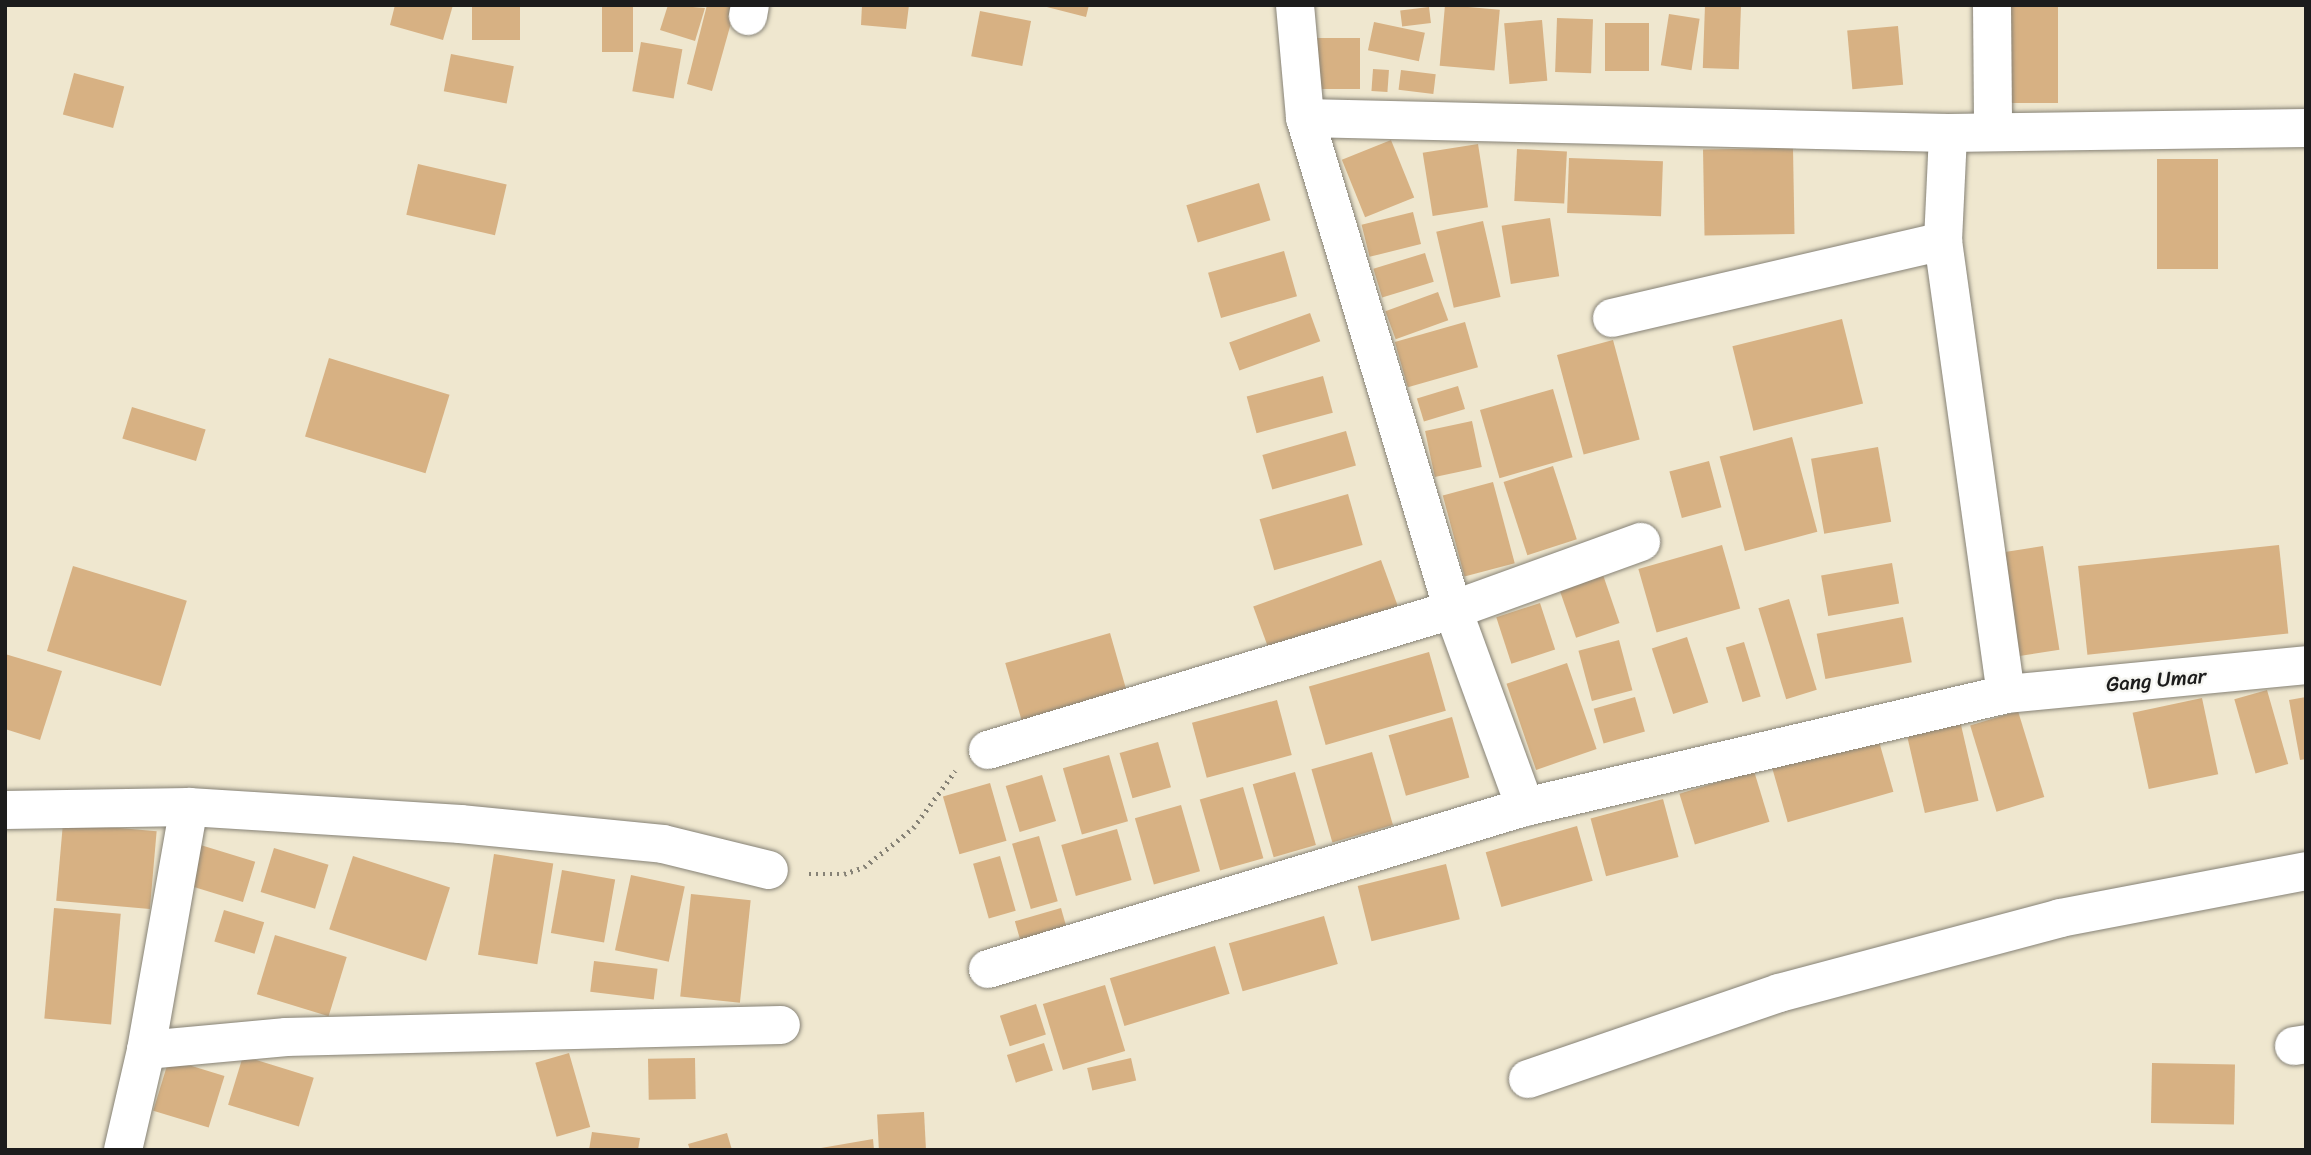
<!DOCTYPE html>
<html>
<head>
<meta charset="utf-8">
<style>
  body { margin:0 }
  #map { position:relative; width:2311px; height:1155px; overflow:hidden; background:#efe7cf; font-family:Sriracha,sans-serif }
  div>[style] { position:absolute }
  .building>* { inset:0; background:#d7b183; transform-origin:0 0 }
  .path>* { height:4.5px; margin-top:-2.25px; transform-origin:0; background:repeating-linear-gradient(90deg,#868276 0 2px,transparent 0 7px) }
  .roads { filter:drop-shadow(0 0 2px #868276) drop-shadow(0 0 2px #868276) }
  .minor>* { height:38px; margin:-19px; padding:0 19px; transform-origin:19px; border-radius:19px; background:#fff }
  span { translate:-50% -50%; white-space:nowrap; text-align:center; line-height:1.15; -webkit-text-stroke:5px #f6f6f2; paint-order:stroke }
  .street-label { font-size:21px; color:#1c1c1c }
  .frame { position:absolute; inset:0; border:7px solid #1c1c1c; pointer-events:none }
</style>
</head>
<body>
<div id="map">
  <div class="building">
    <i style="clip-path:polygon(395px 5px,453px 5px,443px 40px,390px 25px)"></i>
    <i style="left:472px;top:5px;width:48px;height:35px"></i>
    <i style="left:602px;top:5px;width:31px;height:47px"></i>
    <i style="clip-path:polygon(668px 5px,705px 8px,695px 41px,660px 30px)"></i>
    <i style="clip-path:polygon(707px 5px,736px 5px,712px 91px,687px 84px)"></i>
    <i style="clip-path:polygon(862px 5px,909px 5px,906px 29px,861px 25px)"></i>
    <i style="clip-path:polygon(1039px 5px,1089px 5px,1086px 17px)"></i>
    <i style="left:1445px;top:5px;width:55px;height:61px;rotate:5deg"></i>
    <i style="left:1705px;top:5px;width:36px;height:63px;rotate:2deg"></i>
    <i style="left:2000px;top:5px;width:58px;height:98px"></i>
    <i style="left:1429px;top:7px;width:16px;height:29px;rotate:83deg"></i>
    <i style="left:980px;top:11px;width:52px;height:46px;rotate:11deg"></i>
    <i style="left:1669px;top:14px;width:31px;height:52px;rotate:9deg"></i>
    <i style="left:1557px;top:18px;width:36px;height:54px;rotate:2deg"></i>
    <i style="left:1542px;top:20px;width:61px;height:38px;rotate:85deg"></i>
    <i style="left:1374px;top:22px;width:52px;height:29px;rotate:12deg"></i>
    <i style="left:1605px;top:23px;width:44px;height:48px"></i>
    <i style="left:1898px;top:26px;width:59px;height:51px;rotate:85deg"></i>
    <i style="left:1313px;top:38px;width:47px;height:51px"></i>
    <i style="left:641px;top:42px;width:42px;height:50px;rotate:10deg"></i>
    <i style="left:451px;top:54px;width:64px;height:38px;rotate:11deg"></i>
    <i style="left:1373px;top:69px;width:16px;height:22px;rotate:4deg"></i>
    <i style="left:1401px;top:70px;width:35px;height:20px;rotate:7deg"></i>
    <i style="left:74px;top:73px;width:52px;height:43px;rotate:15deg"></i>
    <i style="left:1391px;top:140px;width:62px;height:53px;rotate:68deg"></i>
    <i style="left:1478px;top:144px;width:64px;height:56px;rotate:81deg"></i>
    <i style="left:1793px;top:148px;width:86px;height:90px;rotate:89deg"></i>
    <i style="left:1517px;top:149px;width:50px;height:52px;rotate:3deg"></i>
    <i style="left:1569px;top:158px;width:94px;height:55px;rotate:2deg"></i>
    <i style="left:2157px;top:159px;width:61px;height:110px"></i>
    <i style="left:418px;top:164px;width:91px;height:52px;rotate:13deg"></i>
    <i style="left:1259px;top:183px;width:39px;height:76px;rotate:73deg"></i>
    <i style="left:1413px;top:212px;width:33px;height:53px;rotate:76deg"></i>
    <i style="left:1550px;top:218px;width:59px;height:49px;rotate:81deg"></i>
    <i style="left:1483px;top:221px;width:78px;height:48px;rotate:77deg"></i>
    <i style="left:1284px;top:251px;width:47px;height:79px;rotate:74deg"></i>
    <i style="left:1425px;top:253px;width:30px;height:54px;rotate:73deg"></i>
    <i style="left:1438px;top:292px;width:30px;height:56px;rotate:70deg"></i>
    <i style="left:1310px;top:313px;width:30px;height:86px;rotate:70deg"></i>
    <i style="left:1842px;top:319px;width:87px;height:113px;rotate:76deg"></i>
    <i style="left:1465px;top:322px;width:47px;height:73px;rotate:74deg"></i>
    <i style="left:1613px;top:340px;width:103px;height:58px;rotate:75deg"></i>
    <i style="left:329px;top:358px;width:126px;height:82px;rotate:17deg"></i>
    <i style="left:1323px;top:376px;width:38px;height:79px;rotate:75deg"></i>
    <i style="left:1458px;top:386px;width:24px;height:43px;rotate:73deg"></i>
    <i style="left:1553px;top:389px;width:71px;height:76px;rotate:74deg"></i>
    <i style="left:132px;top:407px;width:77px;height:33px;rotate:17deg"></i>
    <i style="left:1472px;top:421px;width:47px;height:48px;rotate:78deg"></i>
    <i style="left:1346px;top:431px;width:36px;height:87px;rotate:74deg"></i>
    <i style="left:1792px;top:437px;width:98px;height:75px;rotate:75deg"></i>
    <i style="left:1878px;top:447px;width:76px;height:68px;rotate:80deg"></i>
    <i style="left:1709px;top:461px;width:48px;height:41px;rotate:75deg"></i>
    <i style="left:1553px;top:466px;width:77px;height:52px;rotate:72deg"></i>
    <i style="left:1493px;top:482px;width:84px;height:52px;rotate:75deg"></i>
    <i style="left:1348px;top:494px;width:53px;height:92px;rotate:74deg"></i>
    <i style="left:1722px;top:545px;width:66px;height:87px;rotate:74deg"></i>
    <i style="left:2279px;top:545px;width:89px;height:202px;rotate:84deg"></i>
    <i style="left:2043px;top:546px;width:105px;height:50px;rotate:81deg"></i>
    <i style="left:1381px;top:560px;width:49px;height:136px;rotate:70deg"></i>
    <i style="left:1892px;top:563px;width:41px;height:72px;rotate:80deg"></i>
    <i style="left:73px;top:566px;width:119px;height:89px;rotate:17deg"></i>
    <i style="left:1601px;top:569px;width:57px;height:46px;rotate:71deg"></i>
    <i style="left:1789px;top:599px;width:95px;height:32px;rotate:73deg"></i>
    <i style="left:1540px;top:603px;width:49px;height:46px;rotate:72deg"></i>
    <i style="left:1903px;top:617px;width:46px;height:88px;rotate:79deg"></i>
    <i style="left:1110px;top:633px;width:72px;height:109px;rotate:74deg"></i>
    <i style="left:1687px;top:637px;width:69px;height:37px;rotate:72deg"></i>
    <i style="left:1619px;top:640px;width:52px;height:42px;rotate:75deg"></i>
    <i style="left:1744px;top:642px;width:57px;height:19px;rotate:73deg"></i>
    <i style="left:1429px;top:652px;width:61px;height:125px;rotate:74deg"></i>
    <i style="clip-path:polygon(5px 654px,62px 671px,40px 740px,5px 729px)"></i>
    <i style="left:1567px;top:663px;width:91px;height:64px;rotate:71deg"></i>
    <i style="left:2267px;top:690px;width:77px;height:34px;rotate:74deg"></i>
    <i style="left:1635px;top:697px;width:36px;height:43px;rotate:74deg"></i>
    <i style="clip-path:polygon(2306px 697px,2306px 759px,2300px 760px,2289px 700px)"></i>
    <i style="left:2202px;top:698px;width:78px;height:71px;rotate:78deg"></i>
    <i style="left:1277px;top:700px;width:57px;height:88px;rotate:75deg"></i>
    <i style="left:2018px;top:711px;width:90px;height:50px;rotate:73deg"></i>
    <i style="left:1958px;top:712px;width:91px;height:55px;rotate:77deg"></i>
    <i style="left:1452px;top:717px;width:63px;height:66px;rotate:74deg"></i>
    <i style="left:1878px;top:738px;width:56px;height:110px;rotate:74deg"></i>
    <i style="left:1158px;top:742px;width:47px;height:40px;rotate:74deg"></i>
    <i style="left:1372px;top:752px;width:76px;height:63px;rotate:74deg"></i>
    <i style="left:1109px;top:755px;width:69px;height:48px;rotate:74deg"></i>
    <i style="left:1754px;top:771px;width:53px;height:78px;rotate:73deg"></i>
    <i style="left:1295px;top:772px;width:76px;height:44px;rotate:74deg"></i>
    <i style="left:1042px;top:775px;width:48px;height:38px;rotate:73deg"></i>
    <i style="left:990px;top:783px;width:60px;height:49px;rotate:74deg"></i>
    <i style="left:1243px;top:787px;width:74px;height:45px;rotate:74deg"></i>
    <i style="left:1663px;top:799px;width:60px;height:75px;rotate:75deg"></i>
    <i style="left:1181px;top:805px;width:69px;height:48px;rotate:74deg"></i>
    <i style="left:63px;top:823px;width:94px;height:78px;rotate:5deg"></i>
    <i style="left:1577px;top:826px;width:57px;height:95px;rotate:74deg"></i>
    <i style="left:1117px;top:829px;width:53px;height:58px;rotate:74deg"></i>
    <i style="left:1039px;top:836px;width:68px;height:28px;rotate:74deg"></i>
    <i style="left:194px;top:843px;width:64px;height:42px;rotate:17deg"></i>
    <i style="left:274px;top:848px;width:57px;height:46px;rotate:17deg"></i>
    <i style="left:494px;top:854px;width:60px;height:102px;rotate:9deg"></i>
    <i style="left:353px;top:856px;width:102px;height:77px;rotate:18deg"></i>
    <i style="left:1000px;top:856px;width:57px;height:28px;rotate:74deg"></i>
    <i style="left:1446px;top:864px;width:57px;height:91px;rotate:76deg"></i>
    <i style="left:562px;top:870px;width:54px;height:64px;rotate:10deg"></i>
    <i style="left:631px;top:875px;width:55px;height:77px;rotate:12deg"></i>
    <i style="left:691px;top:894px;width:60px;height:103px;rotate:6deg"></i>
    <i style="left:54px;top:908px;width:67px;height:111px;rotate:5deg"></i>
    <i style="left:1061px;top:908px;width:22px;height:48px;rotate:74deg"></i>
    <i style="left:224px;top:910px;width:42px;height:33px;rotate:17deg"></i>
    <i style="left:1324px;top:916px;width:50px;height:99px;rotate:74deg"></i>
    <i style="left:275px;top:935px;width:75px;height:62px;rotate:17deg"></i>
    <i style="left:1215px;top:946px;width:50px;height:110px;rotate:73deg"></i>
    <i style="left:594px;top:961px;width:64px;height:31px;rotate:7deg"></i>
    <i style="left:1105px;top:985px;width:69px;height:65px;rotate:73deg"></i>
    <i style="left:1036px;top:1004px;width:32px;height:38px;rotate:72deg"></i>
    <i style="left:1044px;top:1043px;width:29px;height:39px;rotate:72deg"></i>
    <i style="left:569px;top:1053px;width:77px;height:35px;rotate:74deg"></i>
    <i style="left:243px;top:1056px;width:74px;height:51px;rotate:17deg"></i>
    <i style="left:695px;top:1058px;width:41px;height:47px;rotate:89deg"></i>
    <i style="left:1131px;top:1058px;width:23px;height:45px;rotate:77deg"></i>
    <i style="left:169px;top:1059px;width:58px;height:54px;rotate:17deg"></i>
    <i style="left:2152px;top:1063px;width:83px;height:60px;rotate:1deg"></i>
    <i style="left:924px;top:1112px;width:38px;height:47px;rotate:87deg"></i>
    <i style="clip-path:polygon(592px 1132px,640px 1138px,638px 1150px,589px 1150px)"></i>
    <i style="clip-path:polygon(727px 1133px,732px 1150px,690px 1150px,688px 1144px)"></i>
    <i style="clip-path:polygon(873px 1139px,874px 1150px,821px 1150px,821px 1148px)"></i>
  </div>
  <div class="path">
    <i style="left:809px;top:874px;width:35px"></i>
    <i style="left:844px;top:874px;width:21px;rotate:-19deg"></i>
    <i style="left:864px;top:867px;width:63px;rotate:-38.5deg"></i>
    <i style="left:913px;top:828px;width:71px;rotate:-53.6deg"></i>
  </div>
  <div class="roads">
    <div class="minor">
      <i style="left:1295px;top:5px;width:113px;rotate:84.9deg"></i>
      <i style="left:1305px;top:118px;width:514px;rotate:73.26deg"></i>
      <i style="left:1453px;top:610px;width:210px;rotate:69.9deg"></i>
      <i style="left:1992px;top:5px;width:126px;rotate:89.5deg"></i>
      <i style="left:748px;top:16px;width:11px;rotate:-80deg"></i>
      <i style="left:1305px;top:118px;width:643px;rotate:1.34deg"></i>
      <i style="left:1948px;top:133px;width:358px;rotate:-0.8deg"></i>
      <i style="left:1943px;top:241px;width:457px;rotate:82.1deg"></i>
      <i style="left:1612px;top:318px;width:340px;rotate:-13.1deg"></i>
      <i style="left:1943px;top:241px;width:108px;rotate:-87.3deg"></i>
      <i style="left:988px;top:750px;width:486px;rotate:-16.8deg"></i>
      <i style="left:1453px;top:610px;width:200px;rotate:-19.9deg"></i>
      <i style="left:5px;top:810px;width:184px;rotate:-0.9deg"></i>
      <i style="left:189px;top:807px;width:272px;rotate:3.6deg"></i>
      <i style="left:460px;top:824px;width:204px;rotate:5.6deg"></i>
      <i style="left:663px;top:844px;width:109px;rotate:13.8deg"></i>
      <i style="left:988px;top:969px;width:561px;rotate:-16.79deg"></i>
      <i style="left:1525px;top:807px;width:494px;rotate:-13.2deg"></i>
      <i style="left:2006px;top:694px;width:301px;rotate:-5.5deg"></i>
      <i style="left:2294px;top:1046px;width:12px;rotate:-9deg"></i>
      <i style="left:146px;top:1050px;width:141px;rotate:-5.3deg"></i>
      <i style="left:286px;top:1037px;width:495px;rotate:-1.4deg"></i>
      <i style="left:1528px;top:1079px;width:265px;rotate:-18.9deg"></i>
      <i style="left:1779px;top:993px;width:291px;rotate:-14.9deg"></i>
      <i style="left:2060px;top:918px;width:250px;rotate:-10.8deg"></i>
      <i style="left:123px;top:1150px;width:103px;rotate:-77deg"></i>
      <i style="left:146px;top:1050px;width:247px;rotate:-80deg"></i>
    </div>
  </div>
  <div class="street-label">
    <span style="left:2156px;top:680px;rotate:-5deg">Gang Umar</span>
  </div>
  <div class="frame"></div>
</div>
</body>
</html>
